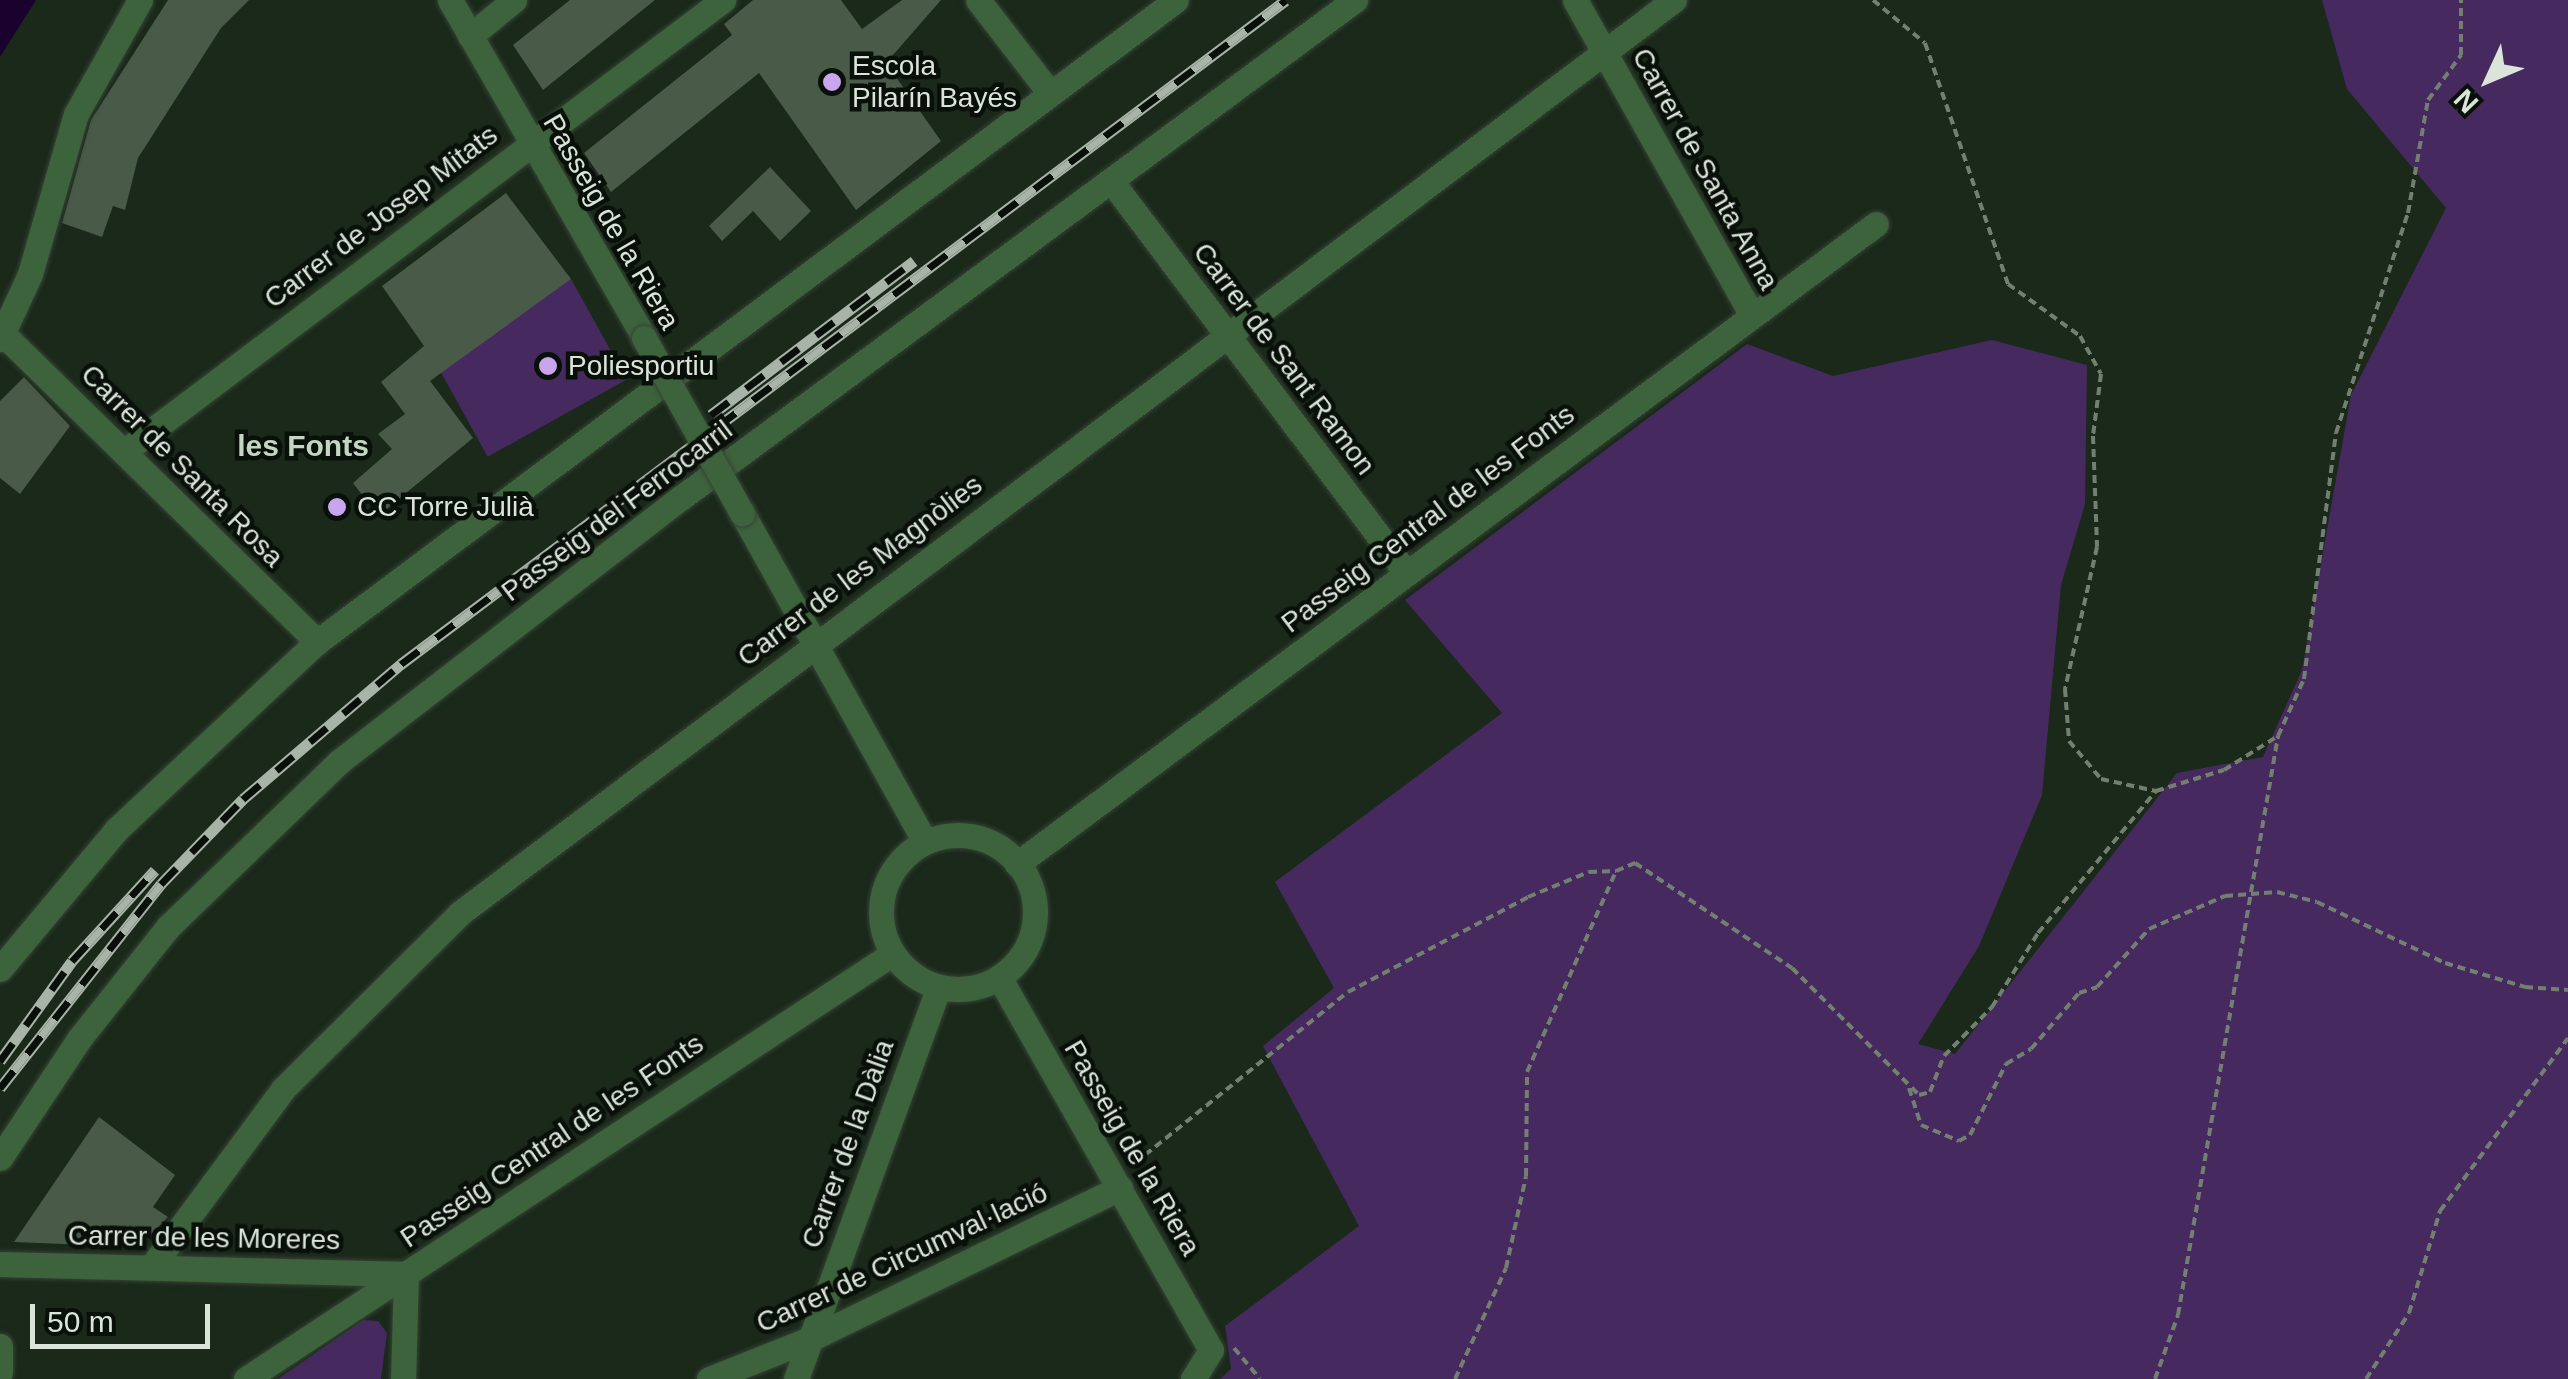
<!DOCTYPE html>
<html>
<head>
<meta charset="utf-8">
<style>
  body { margin:0 }
  #map { position:relative; width:2568px; height:1379px; overflow:hidden; background:#1a291a; font-family:Helvetica,sans-serif }
  div>[style] { position:absolute }
  .green>* { inset:0; background:#462a5f; transform-origin:0 0 }
  .water>* { inset:0; background:#1b022e }
  .building>* { inset:0; background:#495a48 }
  .path>* { height:4px; margin-top:-2px; transform-origin:0; background:repeating-linear-gradient(90deg,#727f71 0 8px,transparent 0 13px) }
  .roads { filter:drop-shadow(0 0 2px #354335) drop-shadow(0 0 2px #354335) }
  .minor>* { height:25px; margin:-12.5px; padding:0 12.5px; transform-origin:12.5px; border-radius:12.5px; background:#3d633d }
  .minor>.ring { margin:-12.5px; padding:0; box-sizing:content-box; background:none; border:25px solid #3d633d; border-radius:50% }
  .rail>* { height:11px; margin-top:-5.5px; transform-origin:0; background:repeating-linear-gradient(90deg,#091009 0 22px,#a9b4a8 0 44px); box-sizing:border-box; border-block:2px solid #a9b4a8 }
  .bridges { filter:drop-shadow(0 0 2px #354335) drop-shadow(0 0 2px #354335) }
  .minor-bridge>* { height:25px; margin:-12.5px; padding:0 12.5px; transform-origin:12.5px; border-radius:12.5px; background:#3d633d }
  .dots>* { width:28px; height:28px; translate:-50% -50%; box-sizing:border-box; border:5px solid #091009; border-radius:50% }
  span { translate:-50% -50%; white-space:nowrap; text-align:center; line-height:1.15; -webkit-text-stroke:9px #091009; paint-order:stroke }
  .poi-label { font-size:28px; color:#dae4d9 }
  .left { translate:0 -50%; text-align:left }
  .street-label { font-size:28px; color:#dae4d9 }
  .neighbourhood-label { font-size:30px; color:#c3d6c2; font-weight:700 }
  .north { position:absolute; left:2438px; top:30px; width:100px; height:100px; -webkit-text-stroke:8px #091009; paint-order:stroke; rotate:226deg; font-size:28px; font-weight:700; line-height:40px; text-align:center; color:#dae4d9 }
  .north::after { content:''; display:block; margin:auto; width:35px; height:45px; background:#dae4d9; clip-path:polygon(50% 0,100% 100%,50% 72%,0 100%) }
  .scale { position:absolute; left:30px; top:1304px; width:180px; height:45px; box-sizing:border-box; border:5px solid #dae4d9; border-top:0; padding-left:12px; font-size:30px; line-height:35px; white-space:nowrap; color:#dae4d9; -webkit-text-stroke:8px #091009; paint-order:stroke }
</style>
</head>
<body>
<div id="map">
  <div class="green">
    <i style="clip-path:polygon(2322px 0,2568px 0,2568px 1379px,1220px 1379px,1231px 1369px,1225px 1326px,1359px 1226px,1263px 1046px,1334px 988px,1275px 882px,1502px 713px,1405px 600px,1747px 344px,1833px 376px,1992px 340px,2087px 365px,2085px 504px,2061px 585px,2042px 795px,1979px 946px,1918px 1044px,1955px 1054px,2177px 773px,2263px 757px,2302px 670px,2351px 395px,2446px 208px,2347px 89px)"></i>
    <i style="left:571px;top:279px;width:115px;height:159px;rotate:61deg"></i>
    <i style="clip-path:polygon(363px 1320px,378px 1321px,387px 1333px,381px 1379px,278px 1379px)"></i>
  </div>
  <div class="water">
    <i style="clip-path:polygon(0 0,36px 0,0 57px)"></i>
  </div>
  <div class="building">
    <i style="clip-path:polygon(168px 0,249px 0,221px 28px,138px 158px,125px 210px,113px 206px,102px 237px,62px 223px,91px 120px)"></i>
    <i style="clip-path:polygon(570px 0,655px 0,543px 90px,513px 45px)"></i>
    <i style="clip-path:polygon(753px 0,841px 0,862px 29px,902px 0,941px 0,886px 63px,941px 141px,856px 210px,759px 73px,611px 192px,584px 153px,732px 35px,724px 24px)"></i>
    <i style="clip-path:polygon(770px 167px,811px 211px,780px 241px,753px 211px,722px 241px,709px 226px)"></i>
    <i style="clip-path:polygon(506px 193px,571px 279px,430px 381px,473px 438px,378px 516px,353px 483px,392px 449px,378px 434px,405px 414px,381px 382px,424px 346px,382px 286px)"></i>
    <i style="clip-path:polygon(24px 377px,70px 426px,20px 494px,0 478px,0 401px)"></i>
    <i style="clip-path:polygon(99px 1117px,175px 1175px,153px 1207px,168px 1217px,139px 1247px,14px 1242px)"></i>
  </div>
  <div class="path">
    <i style="left:1873px;top:0;width:67px;rotate:39.6deg"></i>
    <i style="left:1925px;top:43px;width:255px;rotate:71deg"></i>
    <i style="left:2008px;top:284px;width:89px;rotate:35.8deg"></i>
    <i style="left:2080px;top:336px;width:43px;rotate:61.1deg"></i>
    <i style="left:2101px;top:374px;width:63px;rotate:97.4deg"></i>
    <i style="left:2093px;top:436px;width:111px;rotate:87.9deg"></i>
    <i style="left:2097px;top:547px;width:146px;rotate:102.7deg"></i>
    <i style="left:2065px;top:689px;width:52px;rotate:85.6deg"></i>
    <i style="left:2069px;top:741px;width:50px;rotate:49.9deg"></i>
    <i style="left:2101px;top:779px;width:56px;rotate:12.3deg"></i>
    <i style="left:2156px;top:791px;width:71px;rotate:-17.2deg"></i>
    <i style="left:2224px;top:770px;width:64px;rotate:-32.2deg"></i>
    <i style="left:2278px;top:736px;width:63px;rotate:-65.5deg"></i>
    <i style="left:2304px;top:679px;width:248px;rotate:-82.6deg"></i>
    <i style="left:2336px;top:433px;width:231px;rotate:-71.9deg"></i>
    <i style="left:2408px;top:213px;width:115px;rotate:-80deg"></i>
    <i style="left:2428px;top:100px;width:56px;rotate:-53.7deg"></i>
    <i style="left:2461px;top:55px;width:55px;rotate:-90deg"></i>
    <i style="left:1909px;top:1088px;width:39px;rotate:72deg"></i>
    <i style="left:1921px;top:1125px;width:41px;rotate:22.8deg"></i>
    <i style="left:1959px;top:1141px;width:13px;rotate:-29deg"></i>
    <i style="left:1970px;top:1135px;width:80px;rotate:-63.1deg"></i>
    <i style="left:2006px;top:1064px;width:29px;rotate:-31deg"></i>
    <i style="left:2031px;top:1049px;width:74px;rotate:-49.4deg"></i>
    <i style="left:2079px;top:993px;width:19px;rotate:-18deg"></i>
    <i style="left:2097px;top:987px;width:78px;rotate:-48.1deg"></i>
    <i style="left:2149px;top:929px;width:83px;rotate:-23.5deg"></i>
    <i style="left:2225px;top:896px;width:52px;rotate:-4.4deg"></i>
    <i style="left:2277px;top:892px;width:41px;rotate:14deg"></i>
    <i style="left:2317px;top:902px;width:142px;rotate:25.5deg"></i>
    <i style="left:2445px;top:963px;width:84px;rotate:16.7deg"></i>
    <i style="left:2525px;top:987px;width:43px;rotate:4deg"></i>
    <i style="left:1135px;top:1163px;width:273px;rotate:-38.8deg"></i>
    <i style="left:1348px;top:992px;width:204px;rotate:-27.8deg"></i>
    <i style="left:1528px;top:897px;width:66px;rotate:-22.3deg"></i>
    <i style="left:1589px;top:872px;width:27px;rotate:-2deg"></i>
    <i style="left:1234px;top:1348px;width:40px;rotate:50deg"></i>
    <i style="left:1455px;top:1379px;width:122px;rotate:-65.3deg"></i>
    <i style="left:1506px;top:1268px;width:94px;rotate:-77.7deg"></i>
    <i style="left:1526px;top:1176px;width:104px;rotate:-89.4deg"></i>
    <i style="left:1527px;top:1072px;width:220px;rotate:-66.1deg"></i>
    <i style="left:1616px;top:871px;width:21px;rotate:-23deg"></i>
    <i style="left:1635px;top:863px;width:189px;rotate:33.8deg"></i>
    <i style="left:1792px;top:968px;width:180px;rotate:45deg"></i>
    <i style="left:1919px;top:1095px;width:11px;rotate:-15deg"></i>
    <i style="left:1930px;top:1092px;width:39px;rotate:-69deg"></i>
    <i style="left:1944px;top:1056px;width:69px;rotate:-45.6deg"></i>
    <i style="left:1992px;top:1007px;width:87px;rotate:-58.1deg"></i>
    <i style="left:2038px;top:933px;width:185px;rotate:-50.3deg"></i>
    <i style="left:2155px;top:1379px;width:68px;rotate:-70.2deg"></i>
    <i style="left:2178px;top:1315px;width:588px;rotate:-80.2deg"></i>
    <i style="left:2366px;top:1379px;width:79px;rotate:-56.9deg"></i>
    <i style="left:2409px;top:1313px;width:107px;rotate:-73.1deg"></i>
    <i style="left:2440px;top:1211px;width:215px;rotate:-53.5deg"></i>
  </div>
  <div class="roads">
    <div class="minor">
      <i style="left:450px;top:0;width:390px;rotate:60.1deg"></i>
      <i style="left:978px;top:0;width:116px;rotate:52.3deg"></i>
      <i style="left:1575px;top:0;width:361px;rotate:60.7deg"></i>
      <i style="left:470px;top:36px;width:57px;rotate:-39.3deg"></i>
      <i style="left:1112px;top:182px;width:490px;rotate:53deg"></i>
      <i style="left:3px;top:334px;width:440px;rotate:44.4deg"></i>
      <i style="left:0;top:339px;width:72px;rotate:-65.2deg"></i>
      <i style="left:30px;top:274px;width:166px;rotate:-74deg"></i>
      <i style="left:76px;top:114px;width:131px;rotate:-60.7deg"></i>
      <i style="left:126px;top:450px;width:748px;rotate:-37.01deg"></i>
      <i style="left:742px;top:513px;width:376px;rotate:60.9deg"></i>
      <i class="ring" style="left:881px;top:835px;width:129px;height:129px"></i>
      <i style="left:1017px;top:864px;width:1071px;rotate:-36.69deg"></i>
      <i style="left:0;top:969px;width:182px;rotate:-50.1deg"></i>
      <i style="left:117px;top:829px;width:274px;rotate:-43.1deg"></i>
      <i style="left:317px;top:642px;width:1072px;rotate:-36.77deg"></i>
      <i style="left:999px;top:977px;width:429px;rotate:60.4deg"></i>
      <i style="left:1211px;top:1350px;width:34px;rotate:122deg"></i>
      <i style="left:0;top:1158px;width:143px;rotate:-56.4deg"></i>
      <i style="left:79px;top:1039px;width:143px;rotate:-51.5deg"></i>
      <i style="left:168px;top:927px;width:239px;rotate:-44deg"></i>
      <i style="left:340px;top:761px;width:432px;rotate:-37.7deg"></i>
      <i style="left:682px;top:497px;width:837px;rotate:-36.45deg"></i>
      <i style="left:0;top:1264px;width:406px;rotate:1.4deg"></i>
      <i style="left:406px;top:1274px;width:105px;rotate:91.6deg"></i>
      <i style="left:153px;top:1265px;width:219px;rotate:-53.5deg"></i>
      <i style="left:283px;top:1089px;width:250px;rotate:-44.8deg"></i>
      <i style="left:460px;top:913px;width:1519px;rotate:-36.95deg"></i>
      <i style="left:0;top:1346px;width:26px;rotate:90deg"></i>
      <i style="left:246px;top:1379px;width:773px;rotate:-33.34deg"></i>
      <i style="left:709px;top:1379px;width:109px;rotate:-21.6deg"></i>
      <i style="left:810px;top:1339px;width:345px;rotate:-26deg"></i>
      <i style="left:796px;top:1379px;width:417px;rotate:-70deg"></i>
    </div>
  </div>
  <div class="rail">
    <i style="left:711px;top:415px;width:255px;rotate:-37.2deg"></i>
    <i style="left:0;top:1061px;width:123px;rotate:-54.2deg"></i>
    <i style="left:72px;top:961px;width:123px;rotate:-47.6deg"></i>
    <i style="left:0;top:1088px;width:260px;rotate:-51.7deg"></i>
    <i style="left:161px;top:884px;width:118px;rotate:-46deg"></i>
    <i style="left:243px;top:799px;width:208px;rotate:-40.5deg"></i>
    <i style="left:401px;top:664px;width:1106px;rotate:-36.88deg"></i>
  </div>
  <div class="bridges">
    <div class="minor-bridge">
      <i style="left:644px;top:338px;width:201px;rotate:60.8deg"></i>
    </div>
  </div>
  <div class="dots">
    <i style="left:832px;top:82px;background:#c9a5ee"></i>
    <i style="left:548px;top:366px;background:#c9a5ee"></i>
    <i style="left:337px;top:507px;background:#c9a5ee"></i>
  </div>
  <div class="poi-label">
    <span class="left" style="left:852px;top:82px">Escola<br>Pilarín Bayés</span>
    <span class="left" style="left:568px;top:366px">Poliesportiu</span>
    <span class="left" style="left:357px;top:507px">CC Torre Julià</span>
  </div>
  <div class="street-label">
    <span style="left:1705px;top:169px;rotate:61deg">Carrer de Santa Anna</span>
    <span style="left:381px;top:217px;rotate:-37deg">Carrer de Josep Mitats</span>
    <span style="left:611px;top:222px;rotate:60deg">Passeig de la Riera</span>
    <span style="left:1284px;top:359px;rotate:53deg">Carrer de Sant Ramon</span>
    <span style="left:182px;top:466px;rotate:45deg">Carrer de Santa Rosa</span>
    <span style="left:617px;top:511px;rotate:-37deg">Passeig del Ferrocarril</span>
    <span style="left:1428px;top:519px;rotate:-37deg">Passeig Central de les Fonts</span>
    <span style="left:860px;top:571px;rotate:-37deg">Carrer de les Magnòlies</span>
    <span style="left:552px;top:1141px;rotate:-34deg">Passeig Central de les Fonts</span>
    <span style="left:848px;top:1144px;rotate:-70deg">Carrer de la Dàlia</span>
    <span style="left:1132px;top:1148px;rotate:60deg">Passeig de la Riera</span>
    <span style="left:204px;top:1238px;rotate:1deg">Carrer de les Moreres</span>
    <span style="left:902px;top:1258px;rotate:-25deg">Carrer de Circumval·lació</span>
  </div>
  <div class="neighbourhood-label">
    <span style="left:303px;top:446px">les Fonts</span>
  </div>
  <div class="north">N</div>
  <div class="scale">50 m</div>
</div>
</body>
</html>
